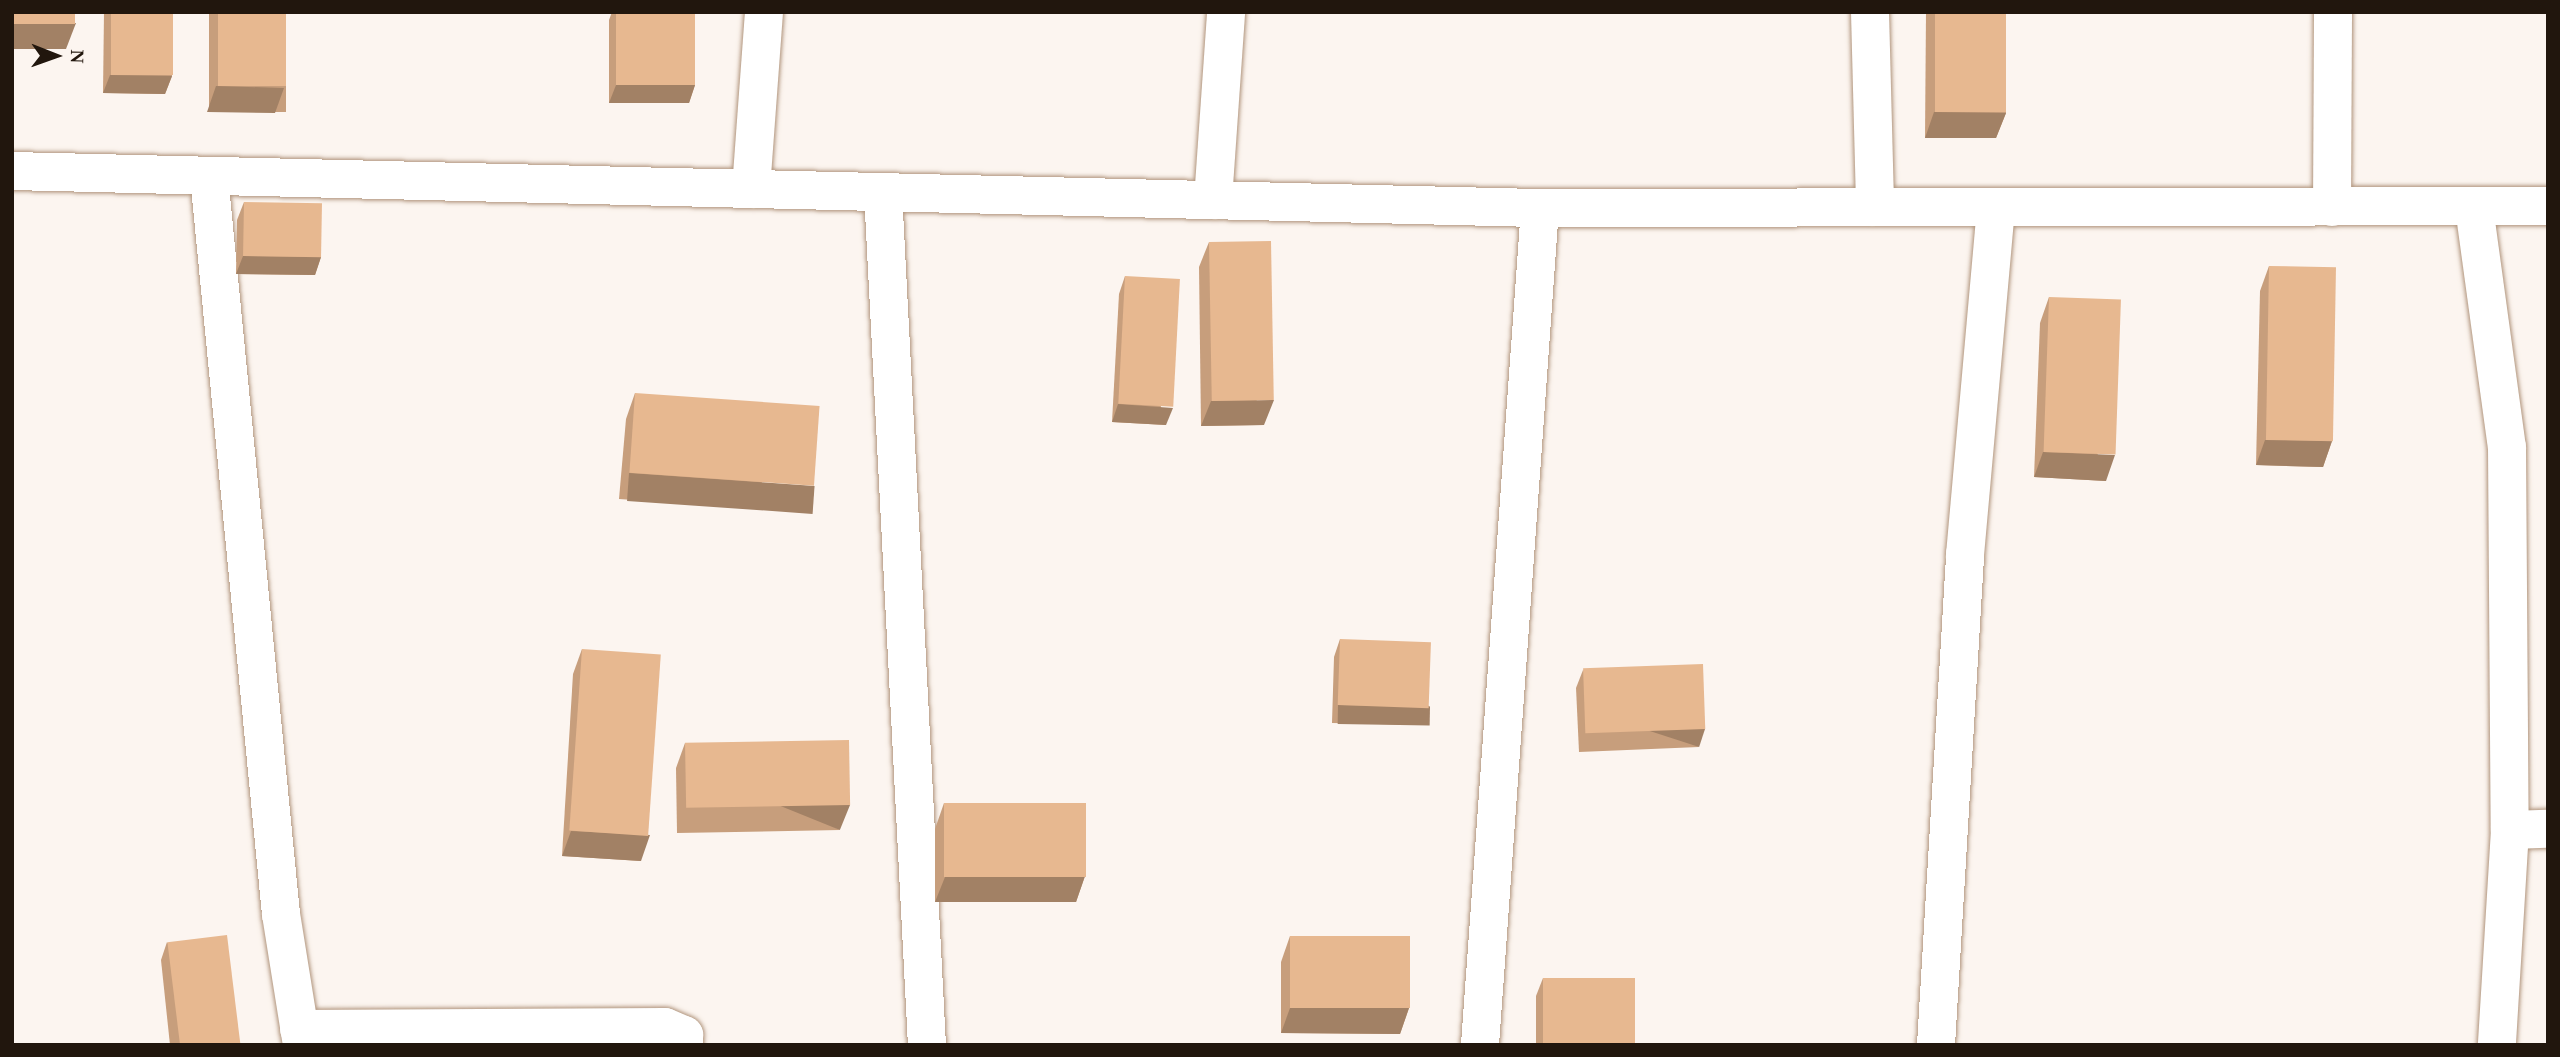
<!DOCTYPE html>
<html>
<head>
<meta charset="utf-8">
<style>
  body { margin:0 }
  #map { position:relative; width:2560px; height:1057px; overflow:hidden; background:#fcf5f0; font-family:"Times New Roman",serif }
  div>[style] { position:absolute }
  .roads { filter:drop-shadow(0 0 2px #b1957d) drop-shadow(0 0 2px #b1957d) }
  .minor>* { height:38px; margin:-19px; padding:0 19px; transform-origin:19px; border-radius:19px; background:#fff }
  .wall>* { inset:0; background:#c79e7c; transform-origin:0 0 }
  .shaded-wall>* { inset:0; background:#a28165; transform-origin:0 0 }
  .building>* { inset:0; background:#e7b890; transform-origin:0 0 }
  span { translate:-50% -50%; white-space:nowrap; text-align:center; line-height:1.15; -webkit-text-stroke:5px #fcf5f0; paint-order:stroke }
  .frame { position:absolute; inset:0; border:14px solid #21160d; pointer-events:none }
  .north { position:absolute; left:21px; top:21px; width:70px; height:70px; -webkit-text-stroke:5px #fcf5f0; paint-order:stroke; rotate:91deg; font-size:19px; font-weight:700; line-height:28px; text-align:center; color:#21160d }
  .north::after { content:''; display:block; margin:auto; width:24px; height:32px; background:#21160d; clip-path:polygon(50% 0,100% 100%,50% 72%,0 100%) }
</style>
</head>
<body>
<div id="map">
  <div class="roads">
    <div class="minor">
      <i style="left:1870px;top:12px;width:195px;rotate:88.5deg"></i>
      <i style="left:12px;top:171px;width:1528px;rotate:1.39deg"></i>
      <i style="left:1540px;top:208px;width:1008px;rotate:-0.11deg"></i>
      <i style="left:209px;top:176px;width:742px;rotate:84.43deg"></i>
      <i style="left:281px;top:914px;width:133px;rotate:80.9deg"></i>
      <i style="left:751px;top:189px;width:177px;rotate:-85.8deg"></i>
      <i style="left:883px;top:192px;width:854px;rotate:87.05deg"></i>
      <i style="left:1213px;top:200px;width:188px;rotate:-86deg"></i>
      <i style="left:2332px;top:207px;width:195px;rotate:-89.7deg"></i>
      <i style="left:2474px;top:207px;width:242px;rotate:82.2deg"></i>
      <i style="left:2507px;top:447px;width:383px;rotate:89.6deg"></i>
      <i style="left:2510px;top:830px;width:215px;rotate:93.5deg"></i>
      <i style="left:2510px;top:830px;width:38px;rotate:-2deg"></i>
      <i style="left:299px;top:1029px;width:366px;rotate:-0.3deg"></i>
      <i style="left:665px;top:1027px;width:21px;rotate:23deg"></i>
      <i style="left:684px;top:1035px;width:10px;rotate:90deg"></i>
      <i style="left:1480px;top:1045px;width:839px;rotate:-85.9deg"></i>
      <i style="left:1936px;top:1045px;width:491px;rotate:-86.6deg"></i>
      <i style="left:1965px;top:555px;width:349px;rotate:-84.9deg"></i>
    </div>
  </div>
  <div class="wall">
    <i style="clip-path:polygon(104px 12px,173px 12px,172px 76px,165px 94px,103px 93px)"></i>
    <i style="left:209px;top:12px;width:77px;height:100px"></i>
    <i style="clip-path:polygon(612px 12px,695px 12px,695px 85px,689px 103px,609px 103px,609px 20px)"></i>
    <i style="clip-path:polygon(1926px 12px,2006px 12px,2006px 113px,1996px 138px,1925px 138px)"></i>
    <i style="clip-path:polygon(244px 202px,321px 257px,315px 275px,236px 274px,237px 220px)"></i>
    <i style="clip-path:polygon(1209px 242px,1264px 425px,1201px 426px,1199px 267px)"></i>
    <i style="clip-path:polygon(2269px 266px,2332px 441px,2323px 467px,2256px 465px,2260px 291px)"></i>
    <i style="clip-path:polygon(1125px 276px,1166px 425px,1112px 422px,1119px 294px)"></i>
    <i style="clip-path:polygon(2049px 297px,2106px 481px,2034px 477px,2040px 323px)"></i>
    <i style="clip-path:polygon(635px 393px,804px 512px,619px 499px,626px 419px)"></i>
    <i style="clip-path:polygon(1340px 639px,1430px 707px,1424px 725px,1332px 723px,1334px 657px)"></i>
    <i style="clip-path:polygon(582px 649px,641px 861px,562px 856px,573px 674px)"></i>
    <i style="clip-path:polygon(1583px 670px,1699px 747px,1579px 752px,1576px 688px)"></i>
    <i style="clip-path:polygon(685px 743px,840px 830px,677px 833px,676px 768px)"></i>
    <i style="clip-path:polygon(944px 803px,1085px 876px,1076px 902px,935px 902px,935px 829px)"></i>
    <i style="clip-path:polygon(1290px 936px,1409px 1008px,1400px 1034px,1281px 1033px,1281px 962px)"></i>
    <i style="clip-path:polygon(167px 942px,240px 1045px,170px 1045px,161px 960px)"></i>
    <i style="clip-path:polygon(1543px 978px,1635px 1045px,1536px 1045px,1536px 996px)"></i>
  </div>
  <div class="shaded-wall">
    <i style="clip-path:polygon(76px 23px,66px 49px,12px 49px,12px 24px)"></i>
    <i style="clip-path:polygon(110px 75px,172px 76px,165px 94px,103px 93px)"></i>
    <i style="clip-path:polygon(616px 85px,695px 85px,689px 103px,609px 103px)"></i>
    <i style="clip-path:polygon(216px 86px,284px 88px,275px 113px,207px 112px)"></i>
    <i style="clip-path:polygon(1934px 112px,2006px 113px,1996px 138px,1925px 138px)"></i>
    <i style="clip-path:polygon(243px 256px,321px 257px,315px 275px,236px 274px)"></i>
    <i style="clip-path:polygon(1274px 400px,1264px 425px,1201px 426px,1211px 401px)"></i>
    <i style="clip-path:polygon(1118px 404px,1173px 408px,1166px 425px,1112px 422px)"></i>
    <i style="clip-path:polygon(2265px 440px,2332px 441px,2323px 467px,2256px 465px)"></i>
    <i style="clip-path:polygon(2043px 452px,2115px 455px,2106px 481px,2034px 477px)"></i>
    <i style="left:629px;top:473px;width:186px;height:28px;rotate:4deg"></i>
    <i style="left:1338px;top:705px;width:92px;height:19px;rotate:1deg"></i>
    <i style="left:1705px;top:729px;width:19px;height:120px;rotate:108deg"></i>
    <i style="left:850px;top:805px;width:27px;height:164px;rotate:112deg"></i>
    <i style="clip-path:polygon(571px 831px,650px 835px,641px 861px,562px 856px)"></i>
    <i style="clip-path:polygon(1085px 876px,1076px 902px,935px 902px,945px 877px)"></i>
    <i style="clip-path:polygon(1290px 1008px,1409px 1008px,1400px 1034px,1281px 1033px)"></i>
  </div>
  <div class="building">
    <i style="left:12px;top:12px;width:63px;height:12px"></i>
    <i style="left:111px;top:12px;width:62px;height:63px"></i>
    <i style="left:218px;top:12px;width:68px;height:74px"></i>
    <i style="left:616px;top:12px;width:79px;height:73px"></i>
    <i style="left:1935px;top:12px;width:71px;height:100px"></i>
    <i style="left:244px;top:202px;width:78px;height:54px;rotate:1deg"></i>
    <i style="left:1271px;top:241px;width:159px;height:62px;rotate:89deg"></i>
    <i style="left:2269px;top:266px;width:67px;height:174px;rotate:1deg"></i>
    <i style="left:1125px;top:276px;width:55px;height:128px;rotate:3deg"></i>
    <i style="left:2049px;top:297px;width:72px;height:155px;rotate:2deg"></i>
    <i style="left:635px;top:393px;width:185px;height:80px;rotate:4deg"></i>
    <i style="left:1340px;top:639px;width:91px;height:66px;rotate:2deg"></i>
    <i style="left:582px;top:649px;width:79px;height:182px;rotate:4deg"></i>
    <i style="left:1703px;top:664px;width:65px;height:120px;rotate:88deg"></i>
    <i style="left:849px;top:740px;width:65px;height:164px;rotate:89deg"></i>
    <i style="left:944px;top:803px;width:142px;height:74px"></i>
    <i style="left:227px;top:935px;width:111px;height:60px;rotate:83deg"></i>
    <i style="left:1290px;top:936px;width:120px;height:72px"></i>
    <i style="left:1543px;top:978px;width:92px;height:67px"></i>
  </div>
  <div class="frame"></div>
  <div class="north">N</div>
</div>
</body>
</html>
